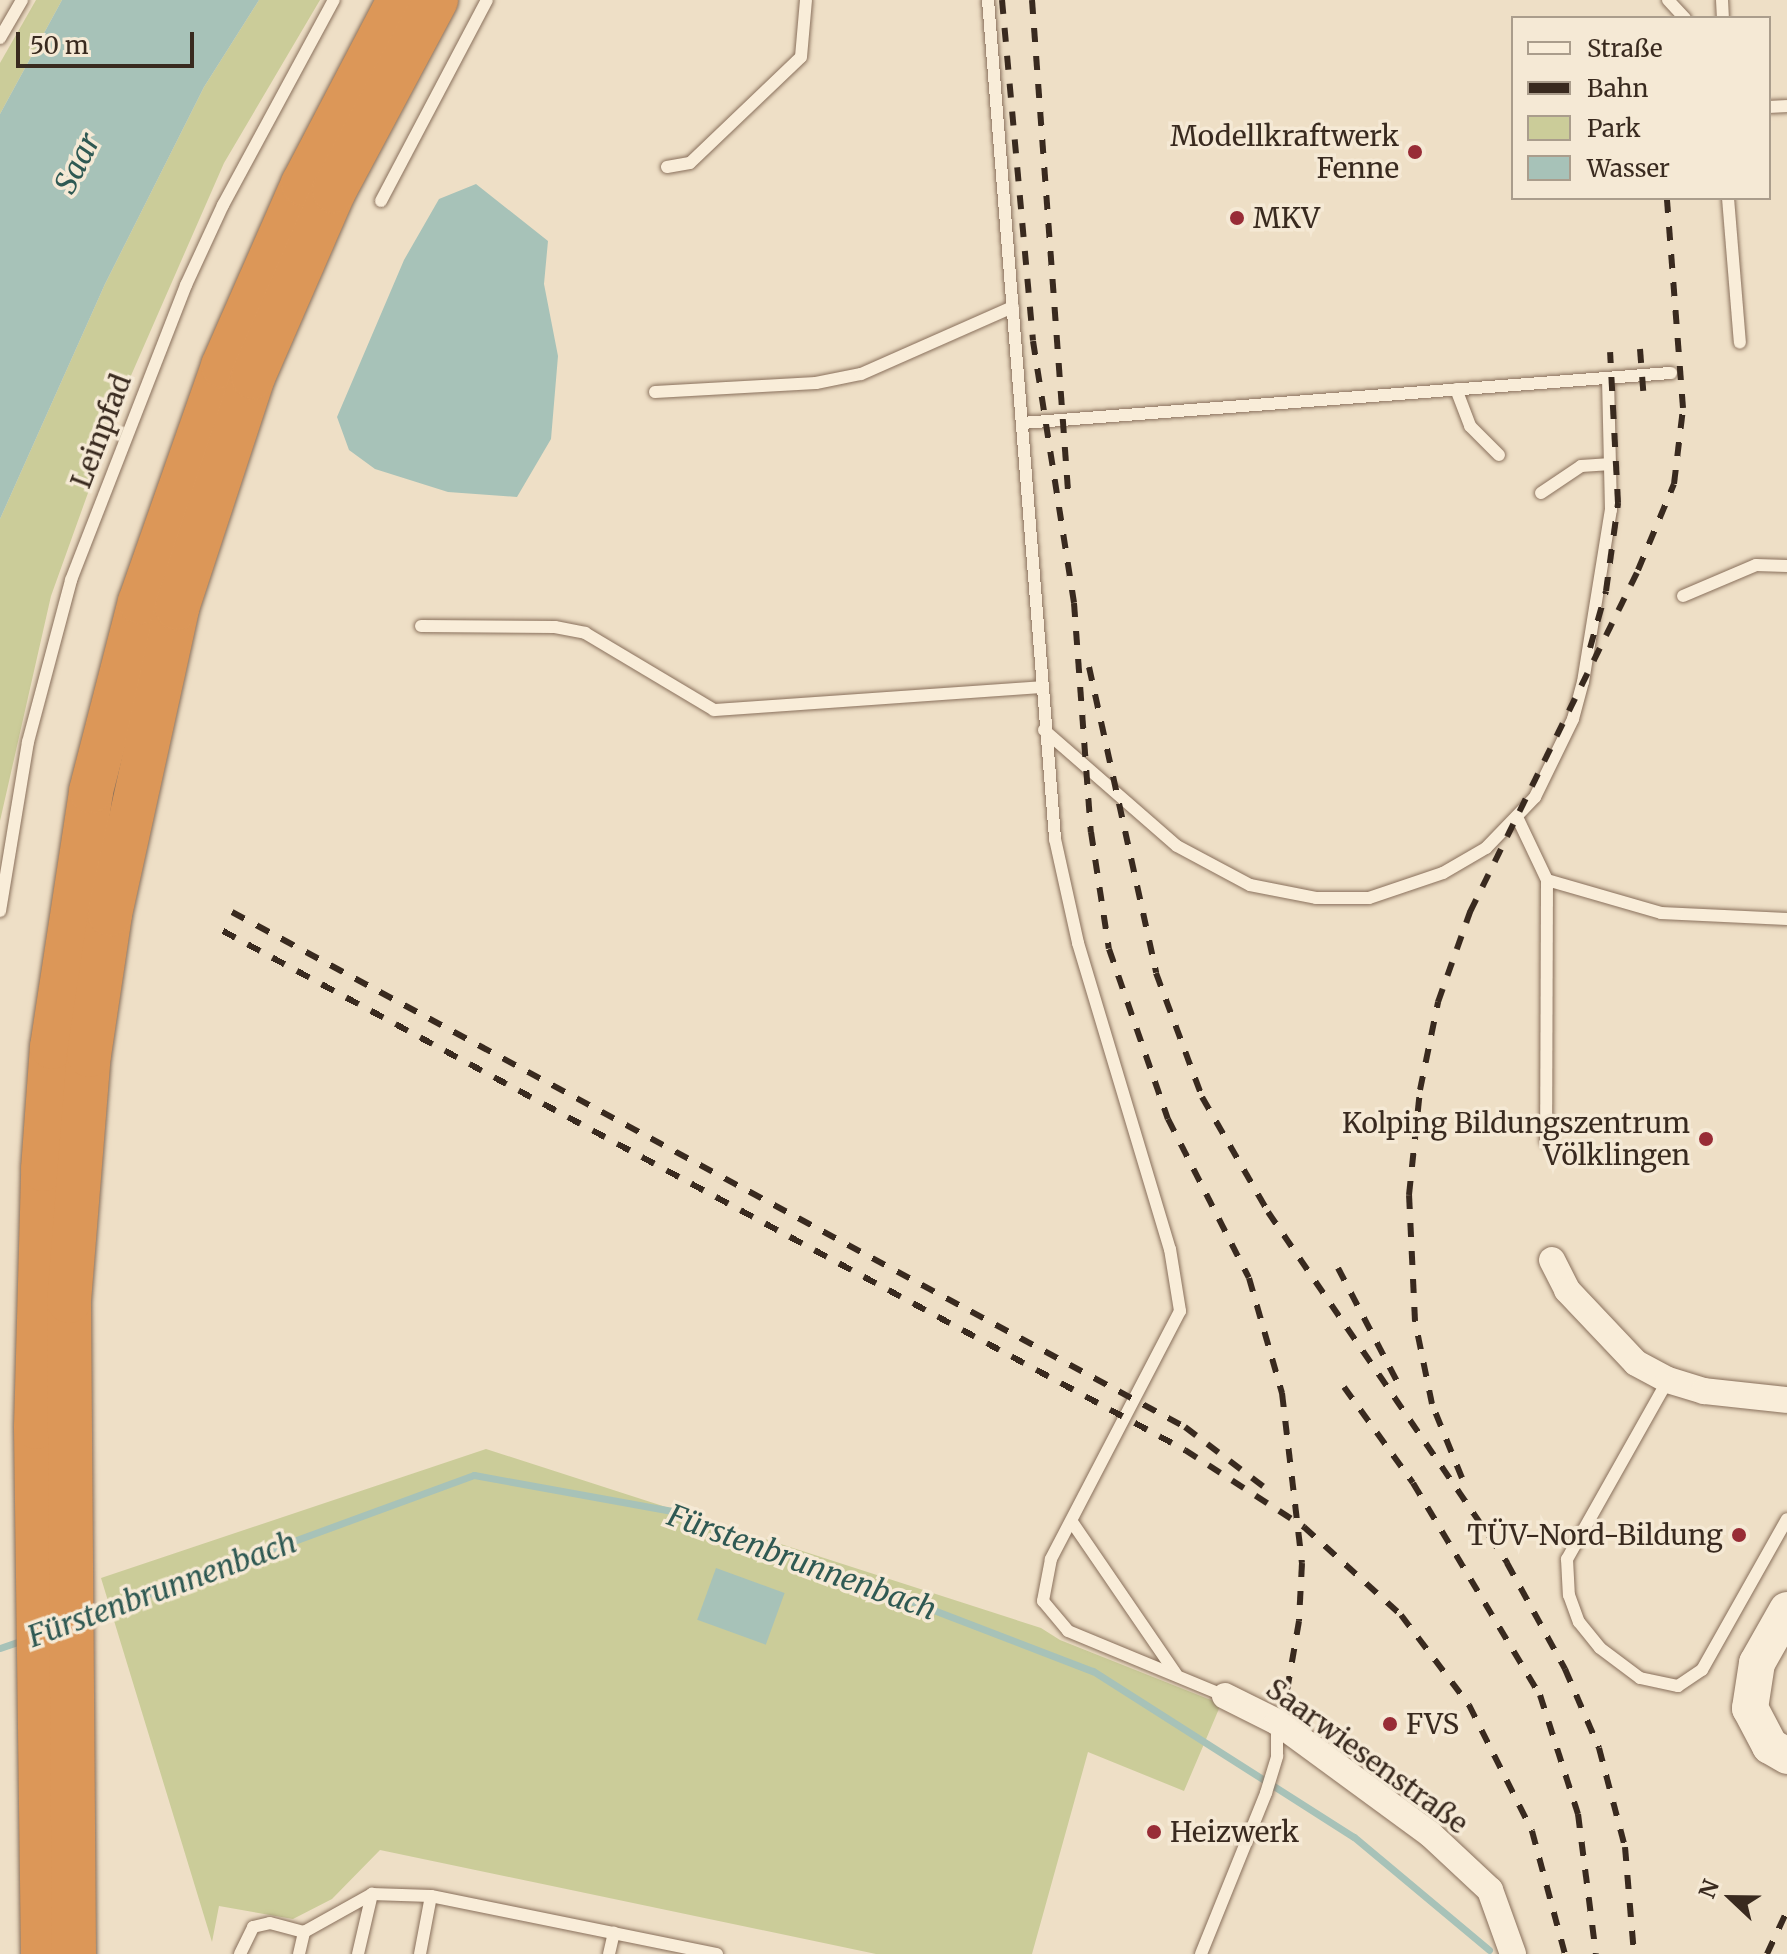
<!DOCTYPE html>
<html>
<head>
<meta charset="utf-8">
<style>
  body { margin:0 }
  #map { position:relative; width:1787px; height:1954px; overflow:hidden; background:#eedfc6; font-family:Merriweather,serif }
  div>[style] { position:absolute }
  .green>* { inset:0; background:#cbcc99 }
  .water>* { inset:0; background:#a7c2b8; transform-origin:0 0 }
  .stream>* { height:7px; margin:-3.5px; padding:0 3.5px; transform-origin:3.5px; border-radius:3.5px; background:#a7c2b8 }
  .roads { filter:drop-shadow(0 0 2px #89705c) drop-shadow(0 0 2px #89705c) }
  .lane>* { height:12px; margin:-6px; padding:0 6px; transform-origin:6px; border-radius:6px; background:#f9edd9 }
  .street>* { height:26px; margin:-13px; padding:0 13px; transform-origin:13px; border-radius:13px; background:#f9edd9 }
  .secondary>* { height:36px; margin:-18px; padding:0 18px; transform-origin:18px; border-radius:18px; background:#f9edd9 }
  .highway>* { height:44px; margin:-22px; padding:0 22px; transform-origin:22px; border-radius:22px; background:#dc9758 }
  .rail>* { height:6px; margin-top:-3px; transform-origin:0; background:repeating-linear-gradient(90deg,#392a1f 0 14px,transparent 0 28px) }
  .dots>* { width:22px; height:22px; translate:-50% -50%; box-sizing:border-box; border:4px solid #f5e9d5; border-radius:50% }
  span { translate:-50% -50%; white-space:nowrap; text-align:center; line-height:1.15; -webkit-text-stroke:7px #f5e9d5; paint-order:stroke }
  .poi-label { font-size:28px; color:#392a1f }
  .right { translate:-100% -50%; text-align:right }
  .left { translate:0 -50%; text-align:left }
  .street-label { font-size:28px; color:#392a1f }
  .water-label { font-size:30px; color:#2f5953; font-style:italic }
  .legend { position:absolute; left:1511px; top:16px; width:260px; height:184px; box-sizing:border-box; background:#f5e9d5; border:2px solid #aa9d8c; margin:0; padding:10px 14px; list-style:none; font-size:24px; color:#392a1f }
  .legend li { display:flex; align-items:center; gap:16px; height:40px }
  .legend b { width:40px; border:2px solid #aa9d8c }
  .north { position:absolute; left:1691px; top:1858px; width:80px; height:80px; -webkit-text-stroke:6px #f5e9d5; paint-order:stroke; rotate:292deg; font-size:22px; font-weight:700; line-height:32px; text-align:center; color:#392a1f }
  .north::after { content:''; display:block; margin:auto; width:28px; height:36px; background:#392a1f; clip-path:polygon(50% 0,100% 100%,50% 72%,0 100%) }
  .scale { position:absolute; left:16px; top:32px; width:178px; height:36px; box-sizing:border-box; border:4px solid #392a1f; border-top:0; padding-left:10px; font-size:24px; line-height:28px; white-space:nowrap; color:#392a1f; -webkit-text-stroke:6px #f5e9d5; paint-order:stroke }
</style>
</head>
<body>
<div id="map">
  <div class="green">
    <i style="clip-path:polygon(36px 0,62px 0,0 114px,0 63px)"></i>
    <i style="clip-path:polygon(259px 0,320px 0,224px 163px,126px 387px,51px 596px,0 821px,0 519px,105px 284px,204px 87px)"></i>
    <i style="clip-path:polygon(486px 1449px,1041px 1628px,1060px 1640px,1221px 1704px,1184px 1791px,1088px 1752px,1032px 1954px,876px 1954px,380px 1850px,332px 1899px,293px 1919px,219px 1906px,212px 1942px,101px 1578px)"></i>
  </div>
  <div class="water">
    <i style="clip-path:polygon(62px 0,259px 0,204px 87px,105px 284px,0 519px,0 114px)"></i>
    <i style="clip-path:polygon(476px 184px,548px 241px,544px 284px,558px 356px,551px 439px,517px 497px,448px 492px,375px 469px,349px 450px,337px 417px,404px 260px,439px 199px)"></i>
    <i style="left:716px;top:1568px;width:73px;height:55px;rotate:20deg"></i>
  </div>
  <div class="stream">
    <i style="left:86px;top:1617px;width:413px;rotate:-20.1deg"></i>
    <i style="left:474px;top:1475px;width:207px;rotate:10.3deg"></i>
    <i style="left:678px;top:1512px;width:444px;rotate:21deg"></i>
    <i style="left:1093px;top:1671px;width:309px;rotate:32.5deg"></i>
    <i style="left:1354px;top:1837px;width:176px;rotate:39.9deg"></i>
    <i style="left:0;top:1648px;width:28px;rotate:-19deg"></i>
  </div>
  <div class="roads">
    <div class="lane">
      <i style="left:988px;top:0;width:842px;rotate:85.43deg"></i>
      <i style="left:1055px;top:839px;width:107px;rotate:77.5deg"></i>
      <i style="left:1078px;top:943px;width:320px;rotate:73.3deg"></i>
      <i style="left:1170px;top:1249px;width:63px;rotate:80.8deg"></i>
      <i style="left:1180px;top:1311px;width:280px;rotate:117.5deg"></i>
      <i style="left:1051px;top:1559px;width:43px;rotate:100.8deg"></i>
      <i style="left:1043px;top:1601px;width:39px;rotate:50deg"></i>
      <i style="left:1068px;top:1631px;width:170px;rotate:22.5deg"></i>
      <i style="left:1668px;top:0;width:25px;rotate:47deg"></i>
      <i style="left:1722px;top:0;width:18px;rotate:87deg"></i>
      <i style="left:0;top:38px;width:44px;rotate:-59.9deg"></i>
      <i style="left:1769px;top:107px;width:18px;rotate:-3deg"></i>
      <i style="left:667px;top:167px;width:23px;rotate:-10deg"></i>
      <i style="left:690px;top:163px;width:153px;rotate:-43.7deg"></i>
      <i style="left:801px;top:57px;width:57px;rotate:-85deg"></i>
      <i style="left:1728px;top:198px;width:145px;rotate:85.3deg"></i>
      <i style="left:381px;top:201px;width:227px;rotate:-62.2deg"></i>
      <i style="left:1456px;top:389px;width:40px;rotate:69deg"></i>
      <i style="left:1470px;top:426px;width:41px;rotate:45deg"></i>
      <i style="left:655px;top:392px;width:161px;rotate:-3.2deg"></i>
      <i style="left:816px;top:383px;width:46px;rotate:-11.3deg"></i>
      <i style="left:861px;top:374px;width:166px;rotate:-23.8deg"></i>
      <i style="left:1022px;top:423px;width:651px;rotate:-4.41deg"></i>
      <i style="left:1541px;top:493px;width:48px;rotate:-34deg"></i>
      <i style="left:1581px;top:466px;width:30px;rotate:-4deg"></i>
      <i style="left:1683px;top:596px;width:79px;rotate:-23deg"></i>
      <i style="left:1756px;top:565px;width:31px;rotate:2deg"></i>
      <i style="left:421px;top:626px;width:134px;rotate:0.4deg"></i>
      <i style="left:555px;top:627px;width:31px;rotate:11deg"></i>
      <i style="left:585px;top:633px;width:150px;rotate:30.8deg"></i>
      <i style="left:714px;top:710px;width:329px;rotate:-4deg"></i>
      <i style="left:1044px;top:730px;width:176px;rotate:41.1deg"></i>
      <i style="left:1177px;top:846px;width:83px;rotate:28.1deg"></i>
      <i style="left:1250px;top:885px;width:67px;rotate:11.1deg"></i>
      <i style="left:1316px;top:898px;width:53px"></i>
      <i style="left:1369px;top:898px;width:78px;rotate:-18.7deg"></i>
      <i style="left:1443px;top:873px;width:50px;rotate:-30.2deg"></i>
      <i style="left:1486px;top:848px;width:71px;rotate:-46.1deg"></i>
      <i style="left:1535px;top:797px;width:87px;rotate:-64deg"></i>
      <i style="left:1573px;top:719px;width:38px;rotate:-75deg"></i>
      <i style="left:1583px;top:682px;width:174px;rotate:-80.8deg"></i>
      <i style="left:1611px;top:510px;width:132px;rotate:-91.3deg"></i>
      <i style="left:1518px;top:819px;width:68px;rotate:64.6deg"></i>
      <i style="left:1547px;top:880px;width:261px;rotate:90.2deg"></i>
      <i style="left:1547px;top:880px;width:119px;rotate:16.1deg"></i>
      <i style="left:1661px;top:913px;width:126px;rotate:2.7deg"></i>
      <i style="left:0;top:911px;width:171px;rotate:-80.6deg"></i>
      <i style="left:28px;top:742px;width:168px;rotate:-75.1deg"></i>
      <i style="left:71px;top:580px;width:317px;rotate:-68.7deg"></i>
      <i style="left:186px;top:285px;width:88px;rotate:-65.2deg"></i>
      <i style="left:223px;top:205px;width:233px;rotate:-61.6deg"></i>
      <i style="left:1668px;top:1380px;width:206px;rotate:119.4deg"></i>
      <i style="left:1567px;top:1559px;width:36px;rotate:87deg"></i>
      <i style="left:1569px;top:1595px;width:29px;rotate:70deg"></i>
      <i style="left:1579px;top:1622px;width:33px;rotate:51deg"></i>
      <i style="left:1600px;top:1648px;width:50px;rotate:36.9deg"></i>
      <i style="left:1640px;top:1678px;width:39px;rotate:12deg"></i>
      <i style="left:1678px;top:1686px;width:29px;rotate:-34deg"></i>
      <i style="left:1702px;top:1670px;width:173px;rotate:-60.6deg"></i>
      <i style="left:1072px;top:1522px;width:184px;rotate:55.6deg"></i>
      <i style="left:240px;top:1954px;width:30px;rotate:-64deg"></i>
      <i style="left:253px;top:1927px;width:17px;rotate:-13deg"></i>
      <i style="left:270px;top:1923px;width:35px;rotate:15deg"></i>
      <i style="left:304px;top:1932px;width:78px;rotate:-29.2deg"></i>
      <i style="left:372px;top:1894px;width:59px;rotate:1.9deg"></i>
      <i style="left:431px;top:1896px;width:292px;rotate:11.5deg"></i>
      <i style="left:299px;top:1954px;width:23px;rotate:-77deg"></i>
      <i style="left:358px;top:1954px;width:62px;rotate:-76.9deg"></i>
      <i style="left:420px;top:1954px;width:59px;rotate:-79.3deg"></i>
      <i style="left:609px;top:1954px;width:22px;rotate:-77deg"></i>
      <i style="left:1201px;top:1954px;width:174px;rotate:-68deg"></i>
      <i style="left:1266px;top:1793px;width:39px;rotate:-73deg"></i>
      <i style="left:1277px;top:1756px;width:33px;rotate:-90deg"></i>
    </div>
    <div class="street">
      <i style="left:1552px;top:1260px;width:34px;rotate:63deg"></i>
      <i style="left:1567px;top:1290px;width:100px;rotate:46.6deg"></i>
      <i style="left:1636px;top:1363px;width:36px;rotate:28deg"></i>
      <i style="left:1668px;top:1380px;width:38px;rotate:17deg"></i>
      <i style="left:1704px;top:1391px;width:83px;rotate:6.2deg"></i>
      <i style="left:1225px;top:1696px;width:58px;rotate:26.6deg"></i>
      <i style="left:1277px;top:1722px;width:190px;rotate:36.2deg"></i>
      <i style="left:1430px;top:1834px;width:82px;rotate:43deg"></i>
      <i style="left:1490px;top:1890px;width:68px;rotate:70.2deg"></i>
    </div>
    <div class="secondary">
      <i style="left:1787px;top:1610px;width:61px;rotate:119.5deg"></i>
      <i style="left:1757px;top:1663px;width:46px;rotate:98.8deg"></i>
      <i style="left:1750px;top:1708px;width:43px;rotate:62.2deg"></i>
      <i style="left:1770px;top:1746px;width:20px;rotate:30deg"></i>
    </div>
    <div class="highway">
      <i style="left:43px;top:1954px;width:527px;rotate:-90.76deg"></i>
      <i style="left:36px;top:1427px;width:258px;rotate:-88.4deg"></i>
      <i style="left:43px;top:1169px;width:122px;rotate:-85.8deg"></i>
      <i style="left:52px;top:1047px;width:259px;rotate:-81.3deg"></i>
      <i style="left:91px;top:791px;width:195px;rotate:-75.5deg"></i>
      <i style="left:140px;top:602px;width:250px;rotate:-70.6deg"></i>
      <i style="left:223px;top:366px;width:199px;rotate:-66.3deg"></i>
      <i style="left:303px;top:184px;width:208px;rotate:-62.4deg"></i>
      <i style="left:74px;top:1954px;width:653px;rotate:-90.44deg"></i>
      <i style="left:69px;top:1301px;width:247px;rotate:-85.4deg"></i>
      <i style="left:89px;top:1055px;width:143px;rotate:-81.5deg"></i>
      <i style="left:110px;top:914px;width:313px;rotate:-77.6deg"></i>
      <i style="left:177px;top:608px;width:243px;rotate:-71.8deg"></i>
      <i style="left:253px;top:377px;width:203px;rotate:-66.5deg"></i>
      <i style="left:334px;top:191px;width:217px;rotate:-61.9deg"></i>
    </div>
  </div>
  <div class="rail">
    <i style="left:1002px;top:0;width:342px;rotate:84.8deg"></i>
    <i style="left:1033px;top:341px;width:265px;rotate:81.1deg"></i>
    <i style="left:1074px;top:603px;width:230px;rotate:85.8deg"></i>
    <i style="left:1091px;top:832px;width:118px;rotate:81.3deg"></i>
    <i style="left:1109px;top:949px;width:180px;rotate:70.9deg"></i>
    <i style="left:1168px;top:1119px;width:178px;rotate:63deg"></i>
    <i style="left:1249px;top:1278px;width:120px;rotate:74deg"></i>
    <i style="left:1282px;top:1393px;width:171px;rotate:83.3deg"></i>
    <i style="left:1302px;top:1563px;width:58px;rotate:93deg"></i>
    <i style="left:1299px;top:1621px;width:76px;rotate:99.8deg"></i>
    <i style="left:1032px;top:0;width:496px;rotate:85.8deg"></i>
    <i style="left:1640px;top:349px;width:52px;rotate:85.6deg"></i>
    <i style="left:1590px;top:648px;width:59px;rotate:-74.3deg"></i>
    <i style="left:1606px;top:591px;width:89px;rotate:-82.2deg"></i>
    <i style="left:1618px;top:503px;width:151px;rotate:-93deg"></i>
    <i style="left:1089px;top:667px;width:313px;rotate:77.6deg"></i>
    <i style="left:1156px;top:973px;width:132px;rotate:69.6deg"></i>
    <i style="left:1202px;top:1097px;width:133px;rotate:60.1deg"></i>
    <i style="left:1268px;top:1212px;width:425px;rotate:55.7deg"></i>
    <i style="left:1507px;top:1563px;width:121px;rotate:61.3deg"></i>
    <i style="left:1565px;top:1669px;width:86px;rotate:66.7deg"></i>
    <i style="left:1599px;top:1748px;width:102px;rotate:75.3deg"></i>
    <i style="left:1625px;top:1847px;width:107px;rotate:85.2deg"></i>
    <i style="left:232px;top:912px;width:1083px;rotate:28.39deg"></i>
    <i style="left:1185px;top:1427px;width:104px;rotate:37.2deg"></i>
    <i style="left:223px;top:931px;width:1093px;rotate:28.35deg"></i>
    <i style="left:1185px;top:1450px;width:142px;rotate:32.9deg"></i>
    <i style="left:1304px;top:1527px;width:131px;rotate:42.2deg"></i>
    <i style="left:1401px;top:1615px;width:113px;rotate:52.9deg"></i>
    <i style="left:1469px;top:1705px;width:141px;rotate:63.4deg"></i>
    <i style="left:1532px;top:1831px;width:127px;rotate:75deg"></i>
    <i style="left:1338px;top:1268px;width:136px;rotate:62.5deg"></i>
    <i style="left:1344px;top:1387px;width:118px;rotate:54.3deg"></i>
    <i style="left:1413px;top:1483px;width:247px;rotate:59.1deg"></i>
    <i style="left:1540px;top:1695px;width:125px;rotate:72.3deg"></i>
    <i style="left:1578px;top:1814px;width:141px;rotate:82.7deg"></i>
    <i style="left:1462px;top:1478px;width:80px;rotate:-112.1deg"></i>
    <i style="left:1432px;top:1404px;width:85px;rotate:-101.6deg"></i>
    <i style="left:1415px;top:1321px;width:126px;rotate:-92.7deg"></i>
    <i style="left:1409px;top:1195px;width:106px;rotate:-84deg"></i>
    <i style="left:1420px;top:1090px;width:90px;rotate:-78.4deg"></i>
    <i style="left:1438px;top:1002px;width:96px;rotate:-70.4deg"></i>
    <i style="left:1470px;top:912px;width:381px;rotate:-63.8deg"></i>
    <i style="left:1638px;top:570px;width:93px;rotate:-67.3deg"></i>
    <i style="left:1674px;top:484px;width:77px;rotate:-83.2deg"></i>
    <i style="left:1683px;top:408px;width:211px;rotate:-94.4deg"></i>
    <i style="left:1767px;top:1954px;width:47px;rotate:-65.1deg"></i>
  </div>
  <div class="dots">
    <i style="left:1415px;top:152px;background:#982c36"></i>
    <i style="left:1237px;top:218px;background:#982c36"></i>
    <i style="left:1706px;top:1139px;background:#982c36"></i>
    <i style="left:1739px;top:1535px;background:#982c36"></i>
    <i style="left:1390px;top:1724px;background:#982c36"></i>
    <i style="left:1154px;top:1832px;background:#982c36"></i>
  </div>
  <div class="poi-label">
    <span class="right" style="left:1399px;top:152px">Modellkraftwerk<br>Fenne</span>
    <span class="left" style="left:1253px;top:218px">MKV</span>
    <span class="right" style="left:1690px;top:1139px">Kolping Bildungszentrum<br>Völklingen</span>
    <span class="right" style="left:1723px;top:1535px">TÜV-Nord-Bildung</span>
    <span class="left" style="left:1406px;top:1724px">FVS</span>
    <span class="left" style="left:1170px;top:1832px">Heizwerk</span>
  </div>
  <div class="street-label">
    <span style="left:101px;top:431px;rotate:-69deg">Leinpfad</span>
    <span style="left:1367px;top:1756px;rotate:36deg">Saarwiesenstraße</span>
  </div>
  <div class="water-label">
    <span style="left:77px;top:163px;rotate:-63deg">Saar</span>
    <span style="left:802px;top:1562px;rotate:20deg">Fürstenbrunnenbach</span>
    <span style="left:162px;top:1589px;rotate:-20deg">Fürstenbrunnenbach</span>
  </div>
  <ul class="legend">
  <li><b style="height:10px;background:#f9edd9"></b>Straße</li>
  <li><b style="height:10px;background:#392a1f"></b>Bahn</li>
  <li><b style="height:22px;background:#cbcc99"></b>Park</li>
  <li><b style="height:22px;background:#a7c2b8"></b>Wasser</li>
  </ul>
  <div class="north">N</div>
  <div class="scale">50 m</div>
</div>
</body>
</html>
